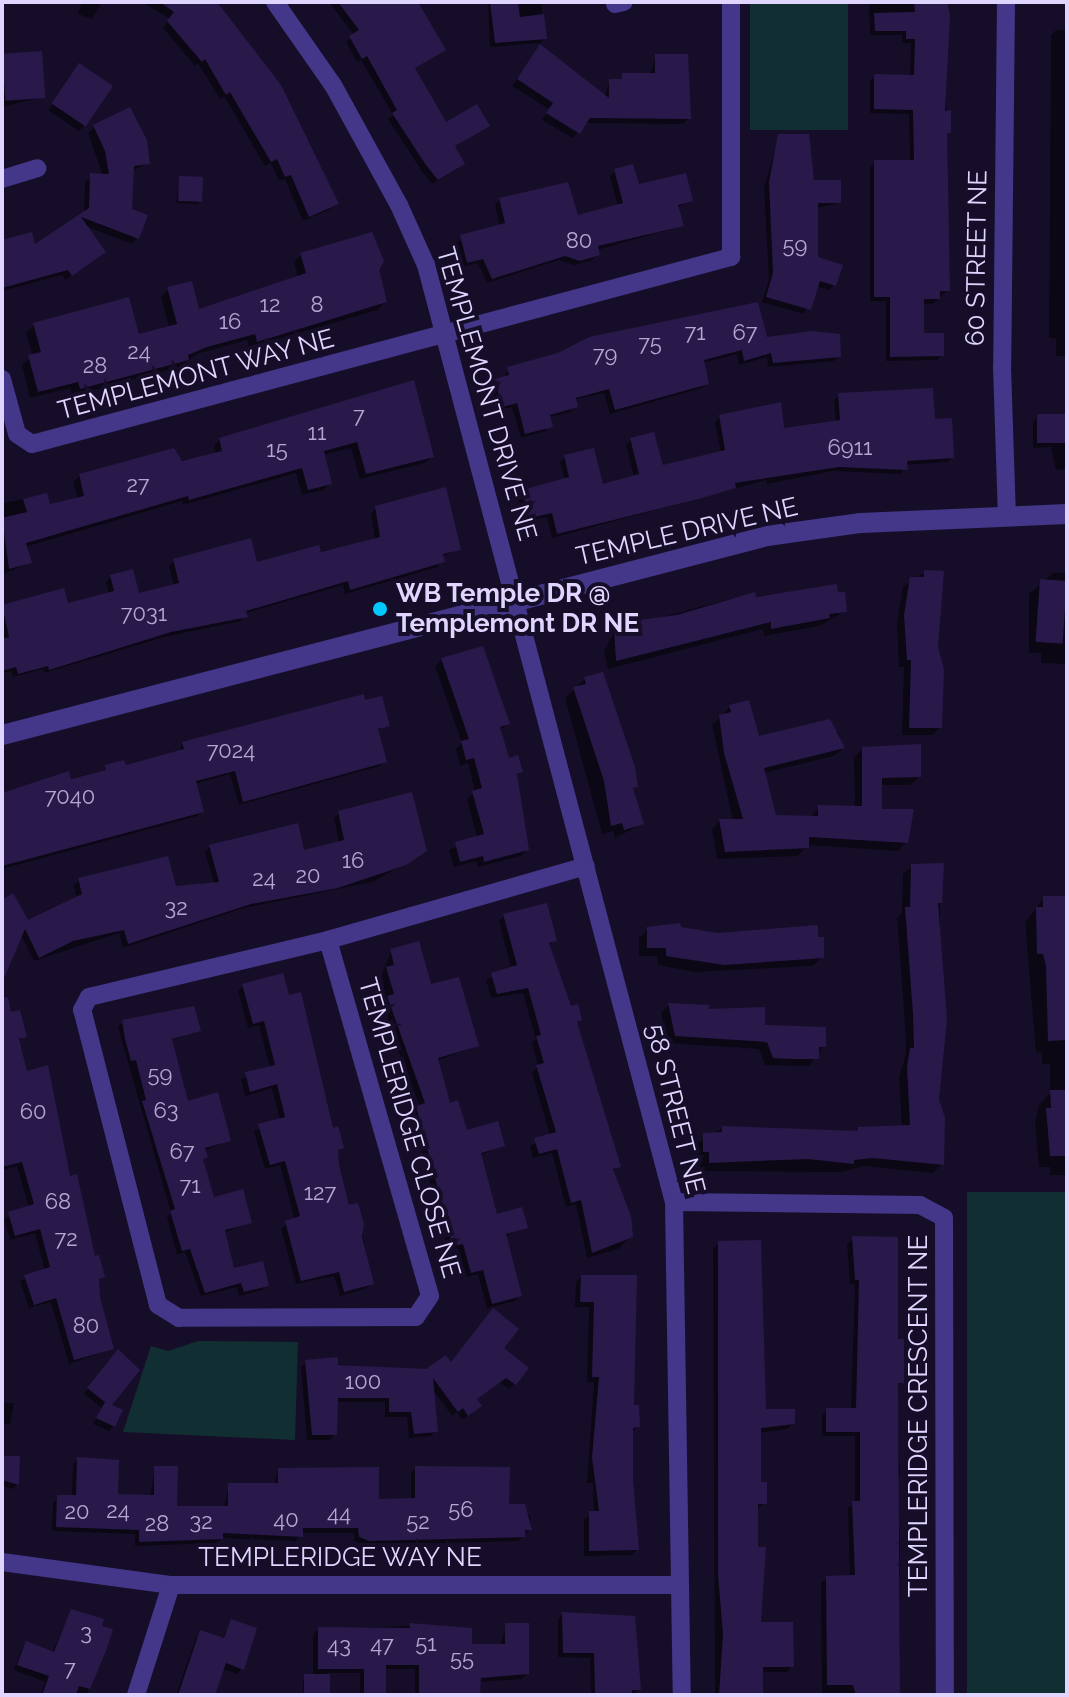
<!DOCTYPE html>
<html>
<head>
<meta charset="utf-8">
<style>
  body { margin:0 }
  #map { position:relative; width:1069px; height:1697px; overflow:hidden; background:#160e28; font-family:Raleway,sans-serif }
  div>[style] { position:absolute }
  .green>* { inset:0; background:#112f32; transform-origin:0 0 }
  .shadow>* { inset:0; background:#0007 }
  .building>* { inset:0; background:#29194a; transform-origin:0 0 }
  .minor>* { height:18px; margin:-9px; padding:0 9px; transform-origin:9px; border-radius:9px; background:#443789 }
  .tertiary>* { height:20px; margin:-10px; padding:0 10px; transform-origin:10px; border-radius:10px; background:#443789 }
  .dots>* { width:22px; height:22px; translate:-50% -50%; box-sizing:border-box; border:4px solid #160e28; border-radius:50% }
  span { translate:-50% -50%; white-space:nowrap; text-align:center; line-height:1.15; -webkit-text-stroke:8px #160e28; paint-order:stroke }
  .number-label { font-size:22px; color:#b2a6d2 }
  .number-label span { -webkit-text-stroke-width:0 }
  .street-label { font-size:26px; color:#dfd5ff }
  .poi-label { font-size:26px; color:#dfd5ff; font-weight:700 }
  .left { translate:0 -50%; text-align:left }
  .frame { position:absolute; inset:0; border:4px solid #dfd5ff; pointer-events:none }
</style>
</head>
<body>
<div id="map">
  <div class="green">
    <i style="left:750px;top:2px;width:98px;height:128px"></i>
    <i style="left:1067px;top:1192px;width:503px;height:100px;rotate:90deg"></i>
    <i style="clip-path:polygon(198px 1341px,298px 1342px,295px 1440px,123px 1432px,151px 1346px,168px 1351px)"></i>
  </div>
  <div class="shadow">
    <i style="clip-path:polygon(82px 2px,102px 2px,92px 19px,78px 14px)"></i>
    <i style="clip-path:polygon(142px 2px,209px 2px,337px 204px,331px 209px,303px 221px,285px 179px,279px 181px,271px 163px,265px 166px,224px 96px,220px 99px,198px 63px,195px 66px,163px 28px,170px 19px)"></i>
    <i style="clip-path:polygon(329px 2px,416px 2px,444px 50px,413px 69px,445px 125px,487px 126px,453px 148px,463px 164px,458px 169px,432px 184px,421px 170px,388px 119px,393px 115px,361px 60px,357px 62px,346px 42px,354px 35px)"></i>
    <i style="clip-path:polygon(488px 2px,541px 2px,545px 38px,540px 43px,490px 47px)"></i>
    <i style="clip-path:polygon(869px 2px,945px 2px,948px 290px,933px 304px,922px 304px,922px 335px,942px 355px,937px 360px,886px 361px,886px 301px,870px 301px,870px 167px,875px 162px,910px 162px,909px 114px,870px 113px,870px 81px,875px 76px,910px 77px,911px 43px,902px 43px,902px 35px,870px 35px)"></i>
    <i style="clip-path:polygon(1056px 30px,1067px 30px,1067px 356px,1056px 356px,1056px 338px,1049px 338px,1051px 35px)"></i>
    <i style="clip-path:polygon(540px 47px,604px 97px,610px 81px,650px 75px,656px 56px,689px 118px,683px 124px,585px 123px,573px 138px,542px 120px,549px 109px,512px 86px)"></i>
    <i style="clip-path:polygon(40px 53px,43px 97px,2px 107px,2px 56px)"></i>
    <i style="clip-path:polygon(79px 66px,85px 125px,79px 131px,48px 110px)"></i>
    <i style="clip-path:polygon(94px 127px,148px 163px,132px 171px,130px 211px,137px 238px,132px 244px,85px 226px,98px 257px,66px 280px,62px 275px,2px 291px,2px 242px,34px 248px,84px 213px,85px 181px,103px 176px,88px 133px)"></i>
    <i style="clip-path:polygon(779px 136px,813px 182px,839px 203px,816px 208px,816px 259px,834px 285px,829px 290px,816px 286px,804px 314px,762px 302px,769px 279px,764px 188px)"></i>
    <i style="clip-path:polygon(615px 171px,637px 186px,691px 200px,677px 208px,682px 226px,597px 250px,593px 260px,574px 265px,559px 260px,487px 283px,478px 263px,462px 267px,456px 242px,500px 227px,495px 205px,500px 200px,576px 217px,618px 207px,610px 176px)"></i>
    <i style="clip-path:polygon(180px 178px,200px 201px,198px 204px,176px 203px)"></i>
    <i style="clip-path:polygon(301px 254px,377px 270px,385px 302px,377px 310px,249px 348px,247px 340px,197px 354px,179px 367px,72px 396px,70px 388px,30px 398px,22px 365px,33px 356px,26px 333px,34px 325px,138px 336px,169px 328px,161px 297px,168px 289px,198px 311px,298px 278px,294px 262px)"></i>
    <i style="clip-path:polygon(765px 339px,839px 356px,834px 361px,768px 367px,767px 357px,739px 365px,737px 354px,702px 363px,707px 383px,702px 388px,610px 414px,604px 393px,574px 400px,571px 412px,549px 417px,546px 431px,521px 438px,512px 407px,498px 411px,491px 386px,504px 378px,508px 369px)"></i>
    <i style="clip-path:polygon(412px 382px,432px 457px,425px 463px,360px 479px,351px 448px,322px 455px,330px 484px,323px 490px,302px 495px,296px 473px,183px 505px,182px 501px,25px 547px,30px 563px,3px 574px,2px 503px,46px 495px,49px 507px,78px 500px,73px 482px,80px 476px,216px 455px,214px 446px,220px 439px)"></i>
    <i style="clip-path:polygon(839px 395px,933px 421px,952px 457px,947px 462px,905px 465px,901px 474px,833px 471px,767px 484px,766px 480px,552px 538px,547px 517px,524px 522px,518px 497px,565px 480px,560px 462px,565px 457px,602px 486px,634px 477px,626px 445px,631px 440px,661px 467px,721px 453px,715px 422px,720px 417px,782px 430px,836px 423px,834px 400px)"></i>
    <i style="clip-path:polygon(1067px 416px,1067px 469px,1056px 470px,1051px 447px,1033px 448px,1033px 422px,1038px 417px)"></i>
    <i style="clip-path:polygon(376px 508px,459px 549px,442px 557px,438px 567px,345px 594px,343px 585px,245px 613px,241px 621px,164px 637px,44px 673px,43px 669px,13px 677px,11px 671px,2px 673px,2px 607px,63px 591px,66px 606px,109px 595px,106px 582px,111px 577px,138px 596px,174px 586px,169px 566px,174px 561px,255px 565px,375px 540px,371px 513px)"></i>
    <i style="clip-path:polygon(925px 572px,936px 610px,940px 727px,933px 735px,902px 735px,904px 667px,899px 667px,897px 624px,903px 587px)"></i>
    <i style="clip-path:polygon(1053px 573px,1067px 573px,1067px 664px,1041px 663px,1041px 653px,1029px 653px,1029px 594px)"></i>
    <i style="clip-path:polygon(836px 587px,845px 611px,819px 626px,764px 636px,763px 629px,608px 669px,604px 652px,615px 630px,729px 599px)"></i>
    <i style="clip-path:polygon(442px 660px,508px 724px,499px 731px,508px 760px,521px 772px,516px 777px,527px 849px,521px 856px,478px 867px,476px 861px,454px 867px,449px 850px,477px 838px,467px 799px,475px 792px,468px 763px,460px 766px,456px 749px,462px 743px,435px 666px)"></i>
    <i style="clip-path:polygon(585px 679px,636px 786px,632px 790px,642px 824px,615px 838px,613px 831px,602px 834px,565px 698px)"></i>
    <i style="clip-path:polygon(364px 703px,387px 725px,376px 732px,384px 761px,380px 766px,239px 805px,230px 774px,194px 784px,202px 812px,197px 816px,2px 869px,2px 795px,179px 752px,183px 743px)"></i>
    <i style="clip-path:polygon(730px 707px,757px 738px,838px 732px,843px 748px,834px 756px,763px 773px,774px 817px,810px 818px,819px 807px,855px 808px,854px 758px,862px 749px,919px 777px,910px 785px,880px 785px,880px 811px,906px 842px,898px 851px,807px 845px,798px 856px,717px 859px,712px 829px,720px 821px,733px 821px,712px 725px)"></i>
    <i style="clip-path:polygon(339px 813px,420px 856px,372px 882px,244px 908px,123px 948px,119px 933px,34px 961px,21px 935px,2px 978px,2px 902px,27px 923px,77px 899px,74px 885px,79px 880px,174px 888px,214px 884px,205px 852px,210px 847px,303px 853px,339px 843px,334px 818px)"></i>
    <i style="clip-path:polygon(912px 866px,940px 902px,937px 1099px,942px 1164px,933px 1173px,863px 1166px,843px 1172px,701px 1171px,695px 1144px,723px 1128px,855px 1133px,902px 1128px,899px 1077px,906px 1054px,905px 1024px,897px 918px,902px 913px,903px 874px)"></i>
    <i style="clip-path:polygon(1067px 896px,1067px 1175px,1050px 1175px,1050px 1167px,1039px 1167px,1035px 1122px,1039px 1105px,1050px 1093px,1050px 1064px,1042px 1064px,1042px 1052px,1036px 1053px,1025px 922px,1044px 898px)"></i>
    <i style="clip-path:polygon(504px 916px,555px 940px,548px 947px,570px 1008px,580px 1020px,576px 1024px,619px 1166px,612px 1172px,631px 1236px,618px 1249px,587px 1258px,576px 1204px,566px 1207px,552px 1153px,533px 1158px,530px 1146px,550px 1136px,532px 1073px,538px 1066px,532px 1043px,536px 1039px,523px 993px,491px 998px,486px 980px,511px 969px,499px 921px)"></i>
    <i style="clip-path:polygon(648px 929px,679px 929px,822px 957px,813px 966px,694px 972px,658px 965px,657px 956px,639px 956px,639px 938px)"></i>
    <i style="clip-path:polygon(391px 951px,429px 987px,477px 1046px,436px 1061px,448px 1105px,465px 1133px,503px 1145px,479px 1156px,495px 1216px,525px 1227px,504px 1237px,520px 1295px,515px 1301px,487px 1308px,478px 1274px,466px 1277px,458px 1248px,448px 1250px,411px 1113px,420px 1107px,389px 1026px,382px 974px)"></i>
    <i style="clip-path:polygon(243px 986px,341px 1148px,336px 1153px,348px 1208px,357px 1205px,372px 1283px,367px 1288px,340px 1296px,334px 1276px,296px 1284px,281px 1228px,295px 1220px,280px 1165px,265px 1169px,254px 1131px,280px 1120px,272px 1088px,245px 1096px,241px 1079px,270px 1068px,259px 1025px,248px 1028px,238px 991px)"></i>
    <i style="clip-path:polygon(669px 1005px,707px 1011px,824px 1046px,809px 1066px,765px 1065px,759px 1049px,667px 1043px,661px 1013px)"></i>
    <i style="clip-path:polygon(2px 1016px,25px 1036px,17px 1042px,25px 1073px,103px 1276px,97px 1282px,98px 1297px,112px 1349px,69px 1364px,51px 1302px,29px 1308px,20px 1281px,45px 1271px,35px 1233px,10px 1240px,4px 1219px,29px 1208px,17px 1166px,2px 1170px)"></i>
    <i style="clip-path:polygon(123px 1022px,199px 1030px,170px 1041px,186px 1103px,228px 1141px,204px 1151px,202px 1161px,213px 1199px,250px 1222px,224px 1233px,233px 1270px,267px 1285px,262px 1290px,239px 1296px,237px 1287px,201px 1296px,185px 1252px,177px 1255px,167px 1217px,171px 1213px,118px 1027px)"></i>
    <i style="clip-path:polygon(853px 1238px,896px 1341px,902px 1382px,896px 1388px,900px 1476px,895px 1481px,895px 1531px,900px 1530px,900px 1695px,822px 1695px,821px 1583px,827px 1578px,850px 1577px,848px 1508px,855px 1503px,855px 1436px,822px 1436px,822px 1416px,827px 1410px,851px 1410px,855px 1284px,850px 1284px,847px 1244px)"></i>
    <i style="clip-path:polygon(719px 1243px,764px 1411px,793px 1423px,787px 1429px,759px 1433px,759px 1484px,765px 1503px,756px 1509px,759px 1624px,792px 1666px,787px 1672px,761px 1672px,761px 1695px,715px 1695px,713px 1248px)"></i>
    <i style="clip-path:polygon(581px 1277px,635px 1277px,632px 1407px,638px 1427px,631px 1433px,631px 1480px,637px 1550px,631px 1555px,584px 1556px,584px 1519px,594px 1513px,593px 1483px,587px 1483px,594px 1382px,587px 1382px,589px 1307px,575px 1307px,576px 1282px)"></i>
    <i style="clip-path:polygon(501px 1348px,526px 1368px,514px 1384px,509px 1389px,500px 1382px,475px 1400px,475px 1411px,462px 1420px,457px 1412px,452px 1416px,432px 1388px,436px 1431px,431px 1436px,409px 1438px,407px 1417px,385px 1417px,385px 1402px,336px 1402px,335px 1434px,330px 1440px,307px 1440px,301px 1367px,306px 1362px,427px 1371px)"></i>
    <i style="clip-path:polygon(113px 1356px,109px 1406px,114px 1426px,109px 1431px,93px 1424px,102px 1408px,84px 1394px)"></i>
    <i style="clip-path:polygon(2px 1403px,14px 1403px,10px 1424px,2px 1424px)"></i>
    <i style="clip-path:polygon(2px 1458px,17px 1484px,13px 1489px,2px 1486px)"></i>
    <i style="clip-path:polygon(78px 1459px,116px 1496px,150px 1497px,155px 1468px,175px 1508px,224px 1508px,229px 1485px,274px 1485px,278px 1470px,377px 1501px,411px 1500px,411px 1473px,415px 1468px,530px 1516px,530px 1529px,518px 1541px,364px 1545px,354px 1541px,354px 1533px,301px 1533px,296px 1541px,222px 1538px,216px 1543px,135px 1546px,135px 1534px,52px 1531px,53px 1502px,72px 1497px,73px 1464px)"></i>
    <i style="clip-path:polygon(71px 1612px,110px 1630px,87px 1695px,40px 1695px,45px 1682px,14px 1670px,22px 1649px,27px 1644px,52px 1653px)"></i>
    <i style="clip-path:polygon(563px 1614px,639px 1689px,634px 1694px,591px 1695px,590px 1658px,558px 1657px,558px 1619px)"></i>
    <i style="clip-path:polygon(231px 1622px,242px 1668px,237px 1674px,222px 1669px,212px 1695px,176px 1695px,196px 1638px,201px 1633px,222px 1639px)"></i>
    <i style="clip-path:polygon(439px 1625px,470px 1646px,500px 1646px,506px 1625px,527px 1674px,522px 1679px,478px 1682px,478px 1695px,415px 1695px,415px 1669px,384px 1669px,384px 1695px,360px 1695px,360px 1673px,328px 1673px,328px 1695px,303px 1695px,303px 1679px,313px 1676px,313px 1634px,319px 1629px)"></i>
  </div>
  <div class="building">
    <i style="clip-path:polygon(160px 2px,217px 2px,281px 85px,339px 204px,309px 217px,291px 175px,285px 177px,277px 159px,271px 162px,230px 92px,226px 95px,205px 59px,202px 62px,167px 21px,174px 12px)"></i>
    <i style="clip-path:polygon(338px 2px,418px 2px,446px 50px,415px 68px,446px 122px,477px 104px,490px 126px,455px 146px,465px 164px,438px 180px,426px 165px,392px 113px,397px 110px,367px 56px,362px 59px,349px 36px,359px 30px)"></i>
    <i style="clip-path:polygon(490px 2px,518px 2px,520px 17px,544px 14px,547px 39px,495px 43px)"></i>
    <i style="clip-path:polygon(914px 2px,947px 2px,950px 15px,945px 111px,951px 110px,951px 133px,947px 133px,950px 291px,940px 291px,940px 299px,924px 299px,924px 333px,944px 333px,944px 356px,890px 357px,890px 297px,874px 297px,874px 160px,914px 160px,913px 110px,874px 109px,874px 74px,914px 75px,915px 39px,906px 39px,906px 31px,875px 31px,874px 13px,915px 12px)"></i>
    <i style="clip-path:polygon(540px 44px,609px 98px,609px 79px,622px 79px,622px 73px,655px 73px,655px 54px,688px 54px,691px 119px,590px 118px,580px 134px,546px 113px,553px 103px,517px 79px)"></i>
    <i style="left:42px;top:51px;width:47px;height:40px;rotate:86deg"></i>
    <i style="left:79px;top:63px;width:41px;height:49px;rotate:34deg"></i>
    <i style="clip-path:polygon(130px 107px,147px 140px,150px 164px,134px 166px,132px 209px,148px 215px,139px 239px,81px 217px,106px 252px,72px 276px,68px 270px,2px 288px,2px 240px,32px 232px,35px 244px,89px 208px,90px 173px,109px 174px,105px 151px,93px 125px)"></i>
    <i style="clip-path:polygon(778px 134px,809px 134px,814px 180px,841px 180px,841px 203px,818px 203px,818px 257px,843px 265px,836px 286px,820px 281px,811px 310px,766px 297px,773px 273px,769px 182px)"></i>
    <i style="clip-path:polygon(633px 164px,639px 184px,686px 173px,693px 201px,678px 205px,684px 226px,598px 246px,600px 255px,580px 261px,565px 256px,492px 279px,483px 259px,467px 263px,460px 235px,505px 223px,499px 198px,568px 182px,578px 215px,623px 203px,614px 169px)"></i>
    <i style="left:179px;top:176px;width:24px;height:25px;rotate:2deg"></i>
    <i style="clip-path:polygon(372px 232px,384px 261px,379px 270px,387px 302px,257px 342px,255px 334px,207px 347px,188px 355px,189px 360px,80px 389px,78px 382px,38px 392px,28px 355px,41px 352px,33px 323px,129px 297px,139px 334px,177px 324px,167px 287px,192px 281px,199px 309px,306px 273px,300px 253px)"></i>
    <i style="clip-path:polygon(758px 302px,767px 337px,812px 331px,840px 334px,841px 357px,773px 363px,771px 353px,744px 361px,742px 350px,704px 360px,709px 384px,615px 410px,609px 389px,576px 398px,578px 407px,550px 415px,553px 427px,525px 434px,517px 403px,502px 407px,495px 379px,509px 375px,507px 367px,558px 353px,589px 337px)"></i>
    <i style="clip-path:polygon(414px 380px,434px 457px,366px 474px,357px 442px,324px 451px,332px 484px,308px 490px,302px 468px,189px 500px,188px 496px,26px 543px,32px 563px,9px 569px,2px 518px,27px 512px,23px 499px,47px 493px,50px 504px,84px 496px,79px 474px,174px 448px,182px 461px,222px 451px,219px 438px)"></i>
    <i style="clip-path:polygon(933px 388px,935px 419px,952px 418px,954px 458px,907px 461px,908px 470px,839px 467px,735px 483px,736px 488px,702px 498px,557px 534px,552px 513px,529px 518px,522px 490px,569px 477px,564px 455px,594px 448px,603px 484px,639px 474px,630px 438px,654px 432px,663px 465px,725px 450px,719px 415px,781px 402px,784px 428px,840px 420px,838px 393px)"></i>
    <i style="left:1067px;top:414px;width:29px;height:30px;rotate:90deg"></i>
    <i style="clip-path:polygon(446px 487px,461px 550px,443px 554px,445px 562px,350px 590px,348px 581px,246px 611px,248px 617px,171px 632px,49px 670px,48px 666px,18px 674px,16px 667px,2px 671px,2px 639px,9px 637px,2px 605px,64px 588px,68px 603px,114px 591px,110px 575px,133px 569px,139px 593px,179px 583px,173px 559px,251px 538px,257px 562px,319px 545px,321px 552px,380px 537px,375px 506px)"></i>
    <i style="clip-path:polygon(924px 570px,944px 571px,938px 647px,944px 669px,942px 728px,909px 728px,911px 660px,907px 660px,904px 615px,910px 577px,924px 577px)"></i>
    <i style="left:1040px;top:579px;width:27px;height:63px;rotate:4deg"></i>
    <i style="clip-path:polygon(837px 584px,838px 592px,845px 592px,847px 612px,829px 614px,830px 618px,771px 629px,771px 622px,616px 661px,614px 628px,632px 621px,677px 615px,755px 592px,756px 597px)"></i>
    <i style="clip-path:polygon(483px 646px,510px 724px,500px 727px,509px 758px,518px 755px,523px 772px,517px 774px,529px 850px,484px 862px,483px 856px,460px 862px,455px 842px,484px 834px,472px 791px,482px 788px,474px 758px,466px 760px,461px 741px,469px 739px,441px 658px)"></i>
    <i style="clip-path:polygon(603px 672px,635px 767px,638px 787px,633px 788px,644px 824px,624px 830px,622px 823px,611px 826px,604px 781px,573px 687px,586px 684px,584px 677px)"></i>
    <i style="clip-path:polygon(364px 694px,365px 700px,382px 696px,390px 726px,378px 729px,387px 762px,243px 802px,235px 771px,196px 781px,204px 812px,2px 866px,2px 793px,69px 771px,71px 779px,106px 770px,105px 765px,124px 760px,126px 765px,184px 749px,182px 742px)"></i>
    <i style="clip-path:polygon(749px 700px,759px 736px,830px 719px,845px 748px,764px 768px,776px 815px,818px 816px,818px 805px,862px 806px,862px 747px,921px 744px,921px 777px,882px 778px,882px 809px,914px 809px,908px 843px,809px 837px,809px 848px,725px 852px,719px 819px,743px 819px,724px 753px,719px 715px,731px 712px,729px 705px)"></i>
    <i style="clip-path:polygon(412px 792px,427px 851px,406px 865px,338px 888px,251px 904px,128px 944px,124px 930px,73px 941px,39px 958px,25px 929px,2px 983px,2px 900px,13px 893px,28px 920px,82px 894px,78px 878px,168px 856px,176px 886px,219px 882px,209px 845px,298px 823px,304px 850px,344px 840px,338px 811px)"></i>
    <i style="clip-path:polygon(944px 863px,942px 903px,938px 903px,947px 1019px,939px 1099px,945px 1118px,944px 1165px,873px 1158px,854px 1160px,854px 1164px,808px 1159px,709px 1163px,709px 1152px,703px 1152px,703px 1133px,722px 1132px,722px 1126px,858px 1131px,858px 1127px,910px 1125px,907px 1067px,910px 1048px,914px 1048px,913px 1014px,905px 907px,910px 907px,911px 864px)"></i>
    <i style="clip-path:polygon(1043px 896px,1067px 896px,1067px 1040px,1048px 1041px,1046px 966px,1043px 954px,1037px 954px,1036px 907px,1043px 907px)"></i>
    <i style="clip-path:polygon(547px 903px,557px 941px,549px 943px,571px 1006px,578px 1004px,582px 1020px,577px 1022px,621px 1167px,613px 1169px,631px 1216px,633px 1237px,592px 1253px,581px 1200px,571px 1203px,557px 1149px,539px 1154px,534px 1138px,556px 1132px,536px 1065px,544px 1063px,536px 1036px,541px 1035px,528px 988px,497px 994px,491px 973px,517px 965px,503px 914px)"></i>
    <i style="clip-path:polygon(680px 923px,681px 927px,718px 933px,818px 925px,818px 937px,824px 937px,824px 958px,724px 965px,666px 956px,666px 948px,647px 948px,647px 927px)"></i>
    <i style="clip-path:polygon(419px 941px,431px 984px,459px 977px,479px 1046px,438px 1058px,450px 1103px,458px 1100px,467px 1130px,498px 1121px,505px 1146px,481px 1153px,497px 1214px,522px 1207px,528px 1228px,506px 1234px,522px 1296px,492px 1304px,483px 1270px,471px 1273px,463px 1244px,453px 1246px,416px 1106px,425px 1103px,387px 996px,394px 994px,386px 967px,394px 965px,390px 949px)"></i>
    <i style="clip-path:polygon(283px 973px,289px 995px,301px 992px,333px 1128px,338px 1126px,344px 1148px,338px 1150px,339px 1165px,349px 1205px,358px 1203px,364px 1224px,362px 1237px,374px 1284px,344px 1292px,339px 1272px,301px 1281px,285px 1221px,300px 1216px,285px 1161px,270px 1165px,258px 1124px,285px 1117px,277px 1084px,250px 1092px,245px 1072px,275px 1065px,264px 1021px,253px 1024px,242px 984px)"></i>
    <i style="clip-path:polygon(8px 997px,11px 1012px,20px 1010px,27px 1037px,19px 1039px,27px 1071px,48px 1065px,70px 1176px,77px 1174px,95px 1256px,99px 1255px,105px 1277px,99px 1279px,100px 1297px,114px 1349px,74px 1360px,56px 1298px,34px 1305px,24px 1275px,50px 1267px,40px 1229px,15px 1236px,8px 1212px,34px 1204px,22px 1162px,2px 1167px,2px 998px)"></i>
    <i style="clip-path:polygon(668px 1003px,709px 1005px,709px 1009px,765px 1007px,765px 1025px,826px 1027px,826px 1047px,819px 1047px,819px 1059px,793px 1059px,773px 1058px,767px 1042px,675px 1036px)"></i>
    <i style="clip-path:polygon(194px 1006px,201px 1031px,172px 1039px,188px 1101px,218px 1092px,231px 1141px,205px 1148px,208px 1157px,203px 1159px,214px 1197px,243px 1189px,252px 1223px,225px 1230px,234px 1268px,263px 1261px,269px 1286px,244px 1292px,241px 1283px,205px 1293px,190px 1249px,182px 1251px,170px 1211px,175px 1209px,142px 1101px,146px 1100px,136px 1060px,131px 1061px,125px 1039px,122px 1020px)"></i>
    <i style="clip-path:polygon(1050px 1090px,1067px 1090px,1067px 1156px,1050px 1156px,1046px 1108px,1051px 1108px)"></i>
    <i style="clip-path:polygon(852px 1236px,898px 1237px,898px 1339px,904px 1339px,904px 1383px,898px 1383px,900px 1695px,856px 1695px,853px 1685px,827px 1685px,826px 1576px,855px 1575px,852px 1501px,860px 1501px,860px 1432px,826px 1432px,826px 1408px,856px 1408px,859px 1280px,855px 1280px)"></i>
    <i style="clip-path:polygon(761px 1240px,766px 1409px,795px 1409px,795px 1424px,761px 1428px,761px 1482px,767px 1482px,767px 1504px,758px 1504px,758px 1547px,766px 1547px,761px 1622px,793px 1622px,794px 1667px,763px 1667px,763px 1695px,719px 1695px,723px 1634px,718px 1575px,718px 1241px)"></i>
    <i style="clip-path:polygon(581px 1275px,637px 1275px,634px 1405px,639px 1405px,640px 1427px,633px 1428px,633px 1480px,639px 1550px,589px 1551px,589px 1511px,599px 1511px,592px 1457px,599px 1377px,592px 1377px,594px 1302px,580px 1302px)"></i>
    <i style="clip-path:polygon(493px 1308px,519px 1329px,504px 1348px,529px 1368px,516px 1385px,506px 1378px,477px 1399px,482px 1406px,468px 1416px,463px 1408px,458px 1412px,433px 1378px,438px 1432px,414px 1434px,411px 1412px,389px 1412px,389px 1398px,338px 1398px,337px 1435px,312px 1435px,305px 1360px,338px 1357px,338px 1365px,426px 1369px,446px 1355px,451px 1362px)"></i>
    <i style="clip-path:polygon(118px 1349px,140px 1370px,112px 1405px,123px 1410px,115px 1427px,96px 1418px,105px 1402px,87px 1388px)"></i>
    <i style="clip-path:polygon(2px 1456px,20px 1456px,19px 1485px,2px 1480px)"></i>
    <i style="clip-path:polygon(77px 1457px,119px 1460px,118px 1494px,154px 1495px,154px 1466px,178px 1466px,177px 1506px,228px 1506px,228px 1483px,278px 1483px,278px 1468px,379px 1467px,379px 1499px,415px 1498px,415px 1466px,510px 1467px,509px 1504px,525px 1504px,532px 1530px,525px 1530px,525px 1537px,369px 1541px,359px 1537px,358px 1528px,303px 1528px,303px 1537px,223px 1533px,223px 1539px,139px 1542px,139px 1530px,56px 1527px,57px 1495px,76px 1495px)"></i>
    <i style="clip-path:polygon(71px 1609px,104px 1619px,102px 1626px,113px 1629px,106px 1651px,90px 1689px,79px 1686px,76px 1695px,42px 1695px,49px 1676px,17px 1665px,26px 1641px,54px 1652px)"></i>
    <i style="clip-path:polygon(562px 1612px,635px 1616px,641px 1690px,632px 1690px,632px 1695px,595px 1695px,594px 1653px,563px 1653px)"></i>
    <i style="clip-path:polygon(231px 1619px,257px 1628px,244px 1670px,226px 1663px,215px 1695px,178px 1695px,200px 1630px,224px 1638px)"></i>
    <i style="clip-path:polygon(410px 1623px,472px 1628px,472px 1644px,505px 1644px,505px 1623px,529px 1623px,529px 1674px,481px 1678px,480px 1695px,419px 1695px,419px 1665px,386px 1665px,386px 1695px,364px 1695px,364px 1669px,318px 1669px,318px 1627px,410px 1628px)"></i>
    <i style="left:304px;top:1674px;width:26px;height:21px"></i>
  </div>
  <div class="minor">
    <i style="left:275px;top:2px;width:101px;rotate:55.1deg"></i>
    <i style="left:333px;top:85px;width:137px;rotate:61.2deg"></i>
    <i style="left:399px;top:205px;width:66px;rotate:65.8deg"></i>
    <i style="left:426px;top:265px;width:969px;rotate:75.18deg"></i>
    <i style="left:674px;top:1202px;width:493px;rotate:89.1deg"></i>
    <i style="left:1006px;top:2px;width:365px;rotate:90.6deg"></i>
    <i style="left:1002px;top:367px;width:147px;rotate:88.1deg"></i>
    <i style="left:615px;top:4px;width:9px;rotate:-13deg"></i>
    <i style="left:2px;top:179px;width:37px;rotate:-17deg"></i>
    <i style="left:2px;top:379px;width:57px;rotate:74.7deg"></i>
    <i style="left:17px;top:434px;width:18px;rotate:34deg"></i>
    <i style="left:32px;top:444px;width:724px;rotate:-14.98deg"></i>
    <i style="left:731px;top:257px;width:255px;rotate:-90deg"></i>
    <i style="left:328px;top:940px;width:370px;rotate:74deg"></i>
    <i style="left:430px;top:1296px;width:25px;rotate:124deg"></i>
    <i style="left:416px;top:1317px;width:237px;rotate:179.8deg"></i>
    <i style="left:179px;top:1318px;width:25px;rotate:-148deg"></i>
    <i style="left:158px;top:1305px;width:305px;rotate:-104.4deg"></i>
    <i style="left:82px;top:1010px;width:15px;rotate:-62deg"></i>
    <i style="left:89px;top:997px;width:246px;rotate:-13.4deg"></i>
    <i style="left:328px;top:940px;width:268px;rotate:-16deg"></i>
    <i style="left:674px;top:1202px;width:246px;rotate:0.7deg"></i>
    <i style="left:920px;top:1205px;width:27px;rotate:28deg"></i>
    <i style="left:944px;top:1218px;width:477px;rotate:89.9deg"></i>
    <i style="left:2px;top:1562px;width:171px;rotate:7.8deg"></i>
    <i style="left:171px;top:1585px;width:509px"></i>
    <i style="left:136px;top:1695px;width:115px;rotate:-72.3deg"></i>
  </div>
  <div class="tertiary">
    <i style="left:2px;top:735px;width:790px;rotate:-14.58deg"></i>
    <i style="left:767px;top:536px;width:95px;rotate:-7.9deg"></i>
    <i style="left:861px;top:523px;width:206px;rotate:-2.5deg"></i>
  </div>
  <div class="dots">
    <i style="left:380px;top:609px;background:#01c8ff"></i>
  </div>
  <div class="number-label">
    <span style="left:579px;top:241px">80</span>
    <span style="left:795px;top:246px">59</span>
    <span style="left:270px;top:305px">12</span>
    <span style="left:317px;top:305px">8</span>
    <span style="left:230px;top:322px">16</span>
    <span style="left:695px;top:333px">71</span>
    <span style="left:745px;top:333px">67</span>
    <span style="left:650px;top:344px">75</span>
    <span style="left:139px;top:352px">24</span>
    <span style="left:605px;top:355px">79</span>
    <span style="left:95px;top:366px">28</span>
    <span style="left:359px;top:416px">7</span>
    <span style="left:317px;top:433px">11</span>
    <span style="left:850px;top:448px">6911</span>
    <span style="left:277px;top:450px">15</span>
    <span style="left:138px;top:485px">27</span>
    <span style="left:144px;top:614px">7031</span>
    <span style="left:231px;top:751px">7024</span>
    <span style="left:70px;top:797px">7040</span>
    <span style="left:353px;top:861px">16</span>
    <span style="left:308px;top:876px">20</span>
    <span style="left:264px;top:879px">24</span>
    <span style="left:176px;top:908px">32</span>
    <span style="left:160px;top:1075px">59</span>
    <span style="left:166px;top:1111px">63</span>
    <span style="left:33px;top:1112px">60</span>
    <span style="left:182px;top:1152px">67</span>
    <span style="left:190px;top:1186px">71</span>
    <span style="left:320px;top:1193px">127</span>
    <span style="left:58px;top:1202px">68</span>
    <span style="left:66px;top:1239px">72</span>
    <span style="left:86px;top:1326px">80</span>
    <span style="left:363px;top:1382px">100</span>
    <span style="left:461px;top:1510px">56</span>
    <span style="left:118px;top:1511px">24</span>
    <span style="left:77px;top:1512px">20</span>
    <span style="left:339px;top:1514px">44</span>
    <span style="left:286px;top:1520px">40</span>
    <span style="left:201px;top:1522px">32</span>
    <span style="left:418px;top:1522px">52</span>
    <span style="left:157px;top:1524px">28</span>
    <span style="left:86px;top:1633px">3</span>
    <span style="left:426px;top:1644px">51</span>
    <span style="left:382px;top:1645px">47</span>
    <span style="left:339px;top:1646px">43</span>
    <span style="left:462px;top:1659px">55</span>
    <span style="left:70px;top:1669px">7</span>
  </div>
  <div class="street-label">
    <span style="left:977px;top:258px;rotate:-89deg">60 STREET NE</span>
    <span style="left:196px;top:375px;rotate:-15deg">TEMPLEMONT WAY NE</span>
    <span style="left:486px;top:394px;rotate:74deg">TEMPLEMONT DRIVE NE</span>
    <span style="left:687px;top:532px;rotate:-13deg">TEMPLE DRIVE NE</span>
    <span style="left:675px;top:1109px;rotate:76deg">58 STREET NE</span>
    <span style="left:409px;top:1128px;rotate:74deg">TEMPLERIDGE CLOSE NE</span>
    <span style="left:919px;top:1416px;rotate:-90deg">TEMPLERIDGE CRESCENT NE</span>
    <span style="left:340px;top:1558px">TEMPLERIDGE WAY NE</span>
  </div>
  <div class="poi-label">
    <span class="left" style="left:396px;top:609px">WB Temple DR @<br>Templemont DR NE</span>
  </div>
  <div class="frame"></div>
</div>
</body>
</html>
